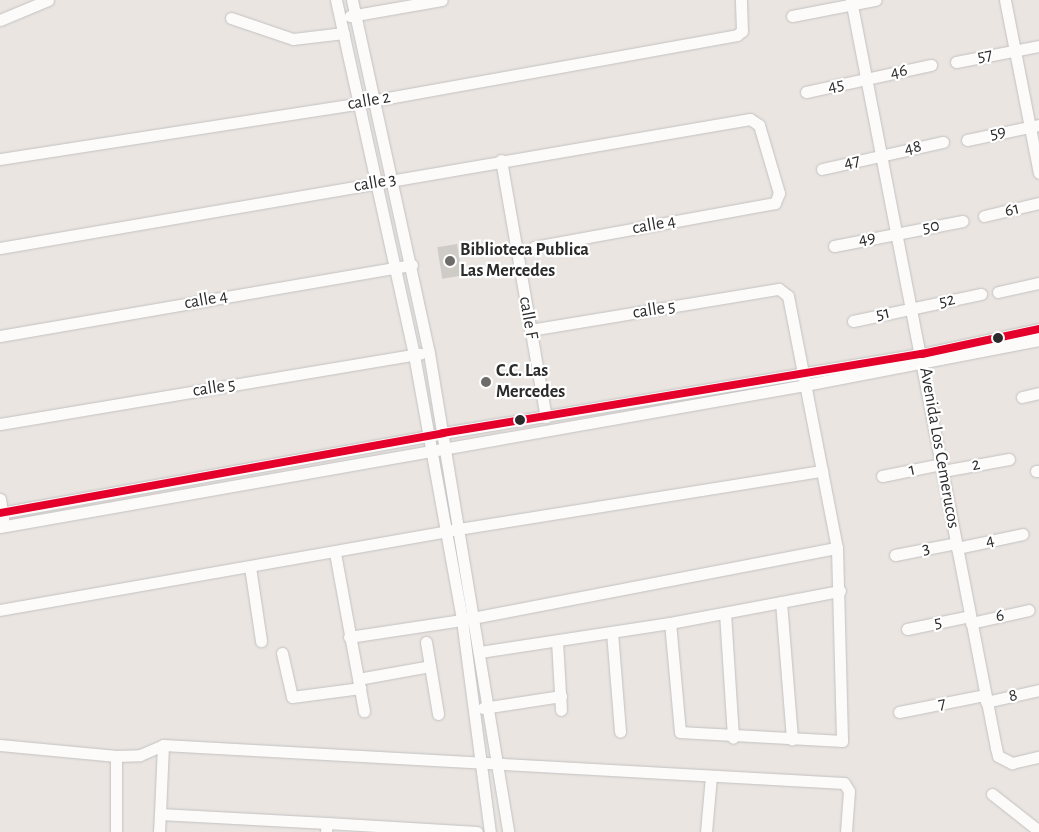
<!DOCTYPE html>
<html>
<head>
<meta charset="utf-8">
<style>
  body { margin:0 }
  #map { position:relative; width:1039px; height:832px; overflow:hidden; background:#eae5e0; font-family:"Alegreya Sans",sans-serif }
  div>[style] { position:absolute }
  .building>* { inset:0; background:#cfcbc7; transform-origin:0 0 }
  .roads { filter:drop-shadow(0 0 1px #c3c1c2) drop-shadow(0 0 1px #c3c1c2) }
  .minor>* { height:11px; margin:-5.5px; padding:0 5.5px; transform-origin:5.5px; border-radius:5.5px; background:#fcfbfa }
  .bus-1>* { height:8px; margin:-4px; padding:0 4px; transform-origin:4px; border-radius:4px; background:#e4002b }
  .dots>* { width:14px; height:14px; translate:-50% -50%; box-sizing:border-box; border:2px solid #fff; border-radius:50% }
  span { translate:-50% -50%; white-space:nowrap; text-align:center; line-height:1.15; -webkit-text-stroke:4.5px #fff; paint-order:stroke }
  .street-label { font-size:18px; color:#2b2b2b }
  .poi-label { font-size:18px; color:#2b2b2b; font-weight:700 }
  .left { translate:0 -50%; text-align:left }
</style>
</head>
<body>
<div id="map">
  <div class="building">
    <i style="left:457px;top:244px;width:32px;height:20px;rotate:81deg"></i>
  </div>
  <div class="roads">
    <div class="minor">
      <i style="left:336px;top:0;width:363px;rotate:77.6deg"></i>
      <i style="left:414px;top:355px;width:269px;rotate:79.7deg"></i>
      <i style="left:462px;top:620px;width:214px;rotate:82.5deg"></i>
      <i style="left:352px;top:0;width:361px;rotate:77.7deg"></i>
      <i style="left:429px;top:353px;width:485px;rotate:80.6deg"></i>
      <i style="left:851px;top:0;width:762px;rotate:79.03deg"></i>
      <i style="left:996px;top:748px;width:8px;rotate:76deg"></i>
      <i style="left:998px;top:756px;width:16px;rotate:27deg"></i>
      <i style="left:1012px;top:763px;width:28px;rotate:-13deg"></i>
      <i style="left:1005px;top:0;width:176px;rotate:78.9deg"></i>
      <i style="left:350px;top:16px;width:93px;rotate:-9.9deg"></i>
      <i style="left:792px;top:16px;width:85px;rotate:-10.9deg"></i>
      <i style="left:231px;top:18px;width:65px;rotate:18.7deg"></i>
      <i style="left:293px;top:39px;width:51px;rotate:-6.7deg"></i>
      <i style="left:0;top:20px;width:52px;rotate:-22.6deg"></i>
      <i style="left:956px;top:62px;width:85px;rotate:-10.9deg"></i>
      <i style="left:806px;top:92px;width:128px;rotate:-12.2deg"></i>
      <i style="left:967px;top:140px;width:74px;rotate:-11.8deg"></i>
      <i style="left:0;top:159px;width:364px;rotate:-8.8deg"></i>
      <i style="left:360px;top:103px;width:383px;rotate:-10.2deg"></i>
      <i style="left:737px;top:35px;width:6px;rotate:-39deg"></i>
      <i style="left:742px;top:31px;width:31px;rotate:-92deg"></i>
      <i style="left:501px;top:160px;width:261px;rotate:80.1deg"></i>
      <i style="left:822px;top:169px;width:124px;rotate:-12.6deg"></i>
      <i style="left:984px;top:216px;width:57px;rotate:-13.3deg"></i>
      <i style="left:834px;top:246px;width:131px;rotate:-11deg"></i>
      <i style="left:0;top:248px;width:761px;rotate:-9.76deg"></i>
      <i style="left:750px;top:119px;width:11px;rotate:34deg"></i>
      <i style="left:759px;top:125px;width:71px;rotate:73.6deg"></i>
      <i style="left:779px;top:193px;width:11px;rotate:112deg"></i>
      <i style="left:775px;top:203px;width:245px;rotate:169.7deg"></i>
      <i style="left:998px;top:292px;width:42px;rotate:-12.4deg"></i>
      <i style="left:853px;top:321px;width:131px;rotate:-11.9deg"></i>
      <i style="left:530px;top:330px;width:252px;rotate:-9.4deg"></i>
      <i style="left:779px;top:289px;width:11px;rotate:38deg"></i>
      <i style="left:788px;top:296px;width:257px;rotate:79deg"></i>
      <i style="left:837px;top:548px;width:193px;rotate:88.5deg"></i>
      <i style="left:842px;top:741px;width:162px;rotate:-176.8deg"></i>
      <i style="left:680px;top:732px;width:109px;rotate:-95.2deg"></i>
      <i style="left:0;top:336px;width:418px;rotate:-9.8deg"></i>
      <i style="left:1022px;top:397px;width:17px;rotate:-13deg"></i>
      <i style="left:0;top:424px;width:426px;rotate:-9.5deg"></i>
      <i style="left:943px;top:471px;width:67px;rotate:-10.3deg"></i>
      <i style="left:1036px;top:471px;width:3px"></i>
      <i style="left:882px;top:476px;width:60px;rotate:-11.5deg"></i>
      <i style="left:0;top:499px;width:20px;rotate:81deg"></i>
      <i style="left:0;top:513px;width:450px;rotate:-10.2deg"></i>
      <i style="left:443px;top:433px;width:485px;rotate:-9.4deg"></i>
      <i style="left:922px;top:354px;width:120px;rotate:-12.1deg"></i>
      <i style="left:0;top:527px;width:817px;rotate:-10deg"></i>
      <i style="left:805px;top:385px;width:238px;rotate:-10.9deg"></i>
      <i style="left:957px;top:548px;width:67px;rotate:-12deg"></i>
      <i style="left:335px;top:553px;width:161px;rotate:79.6deg"></i>
      <i style="left:895px;top:555px;width:62px;rotate:-11.1deg"></i>
      <i style="left:250px;top:567px;width:75px;rotate:81.5deg"></i>
      <i style="left:781px;top:602px;width:138px;rotate:85.4deg"></i>
      <i style="left:0;top:610px;width:453px;rotate:-10deg"></i>
      <i style="left:446px;top:531px;width:381px;rotate:-9.1deg"></i>
      <i style="left:725px;top:613px;width:125px;rotate:86.3deg"></i>
      <i style="left:971px;top:623px;width:59px;rotate:-12.6deg"></i>
      <i style="left:907px;top:629px;width:64px;rotate:-11.7deg"></i>
      <i style="left:612px;top:632px;width:100px;rotate:85.4deg"></i>
      <i style="left:349px;top:637px;width:114px;rotate:-8.6deg"></i>
      <i style="left:462px;top:620px;width:382px;rotate:-10.9deg"></i>
      <i style="left:557px;top:641px;width:69px;rotate:86.7deg"></i>
      <i style="left:426px;top:642px;width:73px;rotate:80.5deg"></i>
      <i style="left:480px;top:652px;width:192px;rotate:-8.7deg"></i>
      <i style="left:670px;top:623px;width:173px;rotate:-10.7deg"></i>
      <i style="left:282px;top:653px;width:45px;rotate:77.2deg"></i>
      <i style="left:292px;top:697px;width:69px;rotate:-7.5deg"></i>
      <i style="left:358px;top:679px;width:73px;rotate:-10.2deg"></i>
      <i style="left:986px;top:702px;width:54px;rotate:-12.8deg"></i>
      <i style="left:483px;top:708px;width:79px;rotate:-8.7deg"></i>
      <i style="left:899px;top:712px;width:88px;rotate:-11.2deg"></i>
      <i style="left:0;top:745px;width:117px;rotate:5.4deg"></i>
      <i style="left:116px;top:756px;width:24px;rotate:-2deg"></i>
      <i style="left:140px;top:755px;width:25px;rotate:-23deg"></i>
      <i style="left:163px;top:745px;width:682px;rotate:3.19deg"></i>
      <i style="left:844px;top:783px;width:9px;rotate:58deg"></i>
      <i style="left:849px;top:791px;width:41px;rotate:94.2deg"></i>
      <i style="left:163px;top:745px;width:69px;rotate:92.5deg"></i>
      <i style="left:160px;top:814px;width:167px;rotate:3.1deg"></i>
      <i style="left:116px;top:756px;width:76px;rotate:90deg"></i>
      <i style="left:992px;top:794px;width:60px;rotate:38.2deg"></i>
      <i style="left:159px;top:832px;width:18px;rotate:-87deg"></i>
      <i style="left:326px;top:832px;width:9px;rotate:-84deg"></i>
      <i style="left:327px;top:823px;width:150px;rotate:3.4deg"></i>
      <i style="left:706px;top:832px;width:56px;rotate:-84.9deg"></i>
    </div>
  </div>
  <div class="bus-1">
    <i style="left:0;top:513px;width:450px;rotate:-10.2deg"></i>
    <i style="left:443px;top:433px;width:485px;rotate:-9.4deg"></i>
    <i style="left:922px;top:354px;width:120px;rotate:-12.1deg"></i>
  </div>
  <div class="dots">
    <i style="left:450px;top:261px;background:#6e6c6a"></i>
    <i style="left:998px;top:338px;background:#2b2b2b"></i>
    <i style="left:486px;top:382px;background:#6e6c6a"></i>
    <i style="left:520px;top:420px;background:#2b2b2b"></i>
  </div>
  <div class="street-label">
    <span style="left:985px;top:56px;rotate:-12deg">57</span>
    <span style="left:899px;top:72px;rotate:-12deg">46</span>
    <span style="left:836px;top:86px;rotate:-12deg">45</span>
    <span style="left:369px;top:101px;rotate:-10deg">calle 2</span>
    <span style="left:998px;top:133px;rotate:-13deg">59</span>
    <span style="left:913px;top:148px;rotate:-12deg">48</span>
    <span style="left:852px;top:162px;rotate:-14deg">47</span>
    <span style="left:375px;top:183px;rotate:-10deg">calle 3</span>
    <span style="left:1012px;top:210px;rotate:-13deg">61</span>
    <span style="left:654px;top:225px;rotate:-10deg">calle 4</span>
    <span style="left:931px;top:227px;rotate:-11deg">50</span>
    <span style="left:867px;top:239px;rotate:-11deg">49</span>
    <span style="left:206px;top:300px;rotate:-10deg">calle 4</span>
    <span style="left:947px;top:301px;rotate:-12deg">52</span>
    <span style="left:654px;top:310px;rotate:-9deg">calle 5</span>
    <span style="left:883px;top:314px;rotate:-13deg">51</span>
    <span style="left:528px;top:318px;rotate:80deg">calle F</span>
    <span style="left:214px;top:388px;rotate:-9deg">calle 5</span>
    <span style="left:939px;top:448px;rotate:80deg">Avenida Los Cemerucos</span>
    <span style="left:976px;top:465px;rotate:-11deg">2</span>
    <span style="left:912px;top:470px;rotate:-12deg">1</span>
    <span style="left:990px;top:541px;rotate:-12deg">4</span>
    <span style="left:926px;top:549px;rotate:-11deg">3</span>
    <span style="left:1000px;top:616px;rotate:-12deg">6</span>
    <span style="left:938px;top:623px;rotate:-12deg">5</span>
    <span style="left:1013px;top:696px;rotate:-13deg">8</span>
    <span style="left:942px;top:704px;rotate:-11deg">7</span>
  </div>
  <div class="poi-label">
    <span class="left" style="left:460px;top:261px">Biblioteca Publica<br>Las Mercedes</span>
    <span class="left" style="left:496px;top:382px">C.C. Las<br>Mercedes</span>
  </div>
</div>
</body>
</html>
